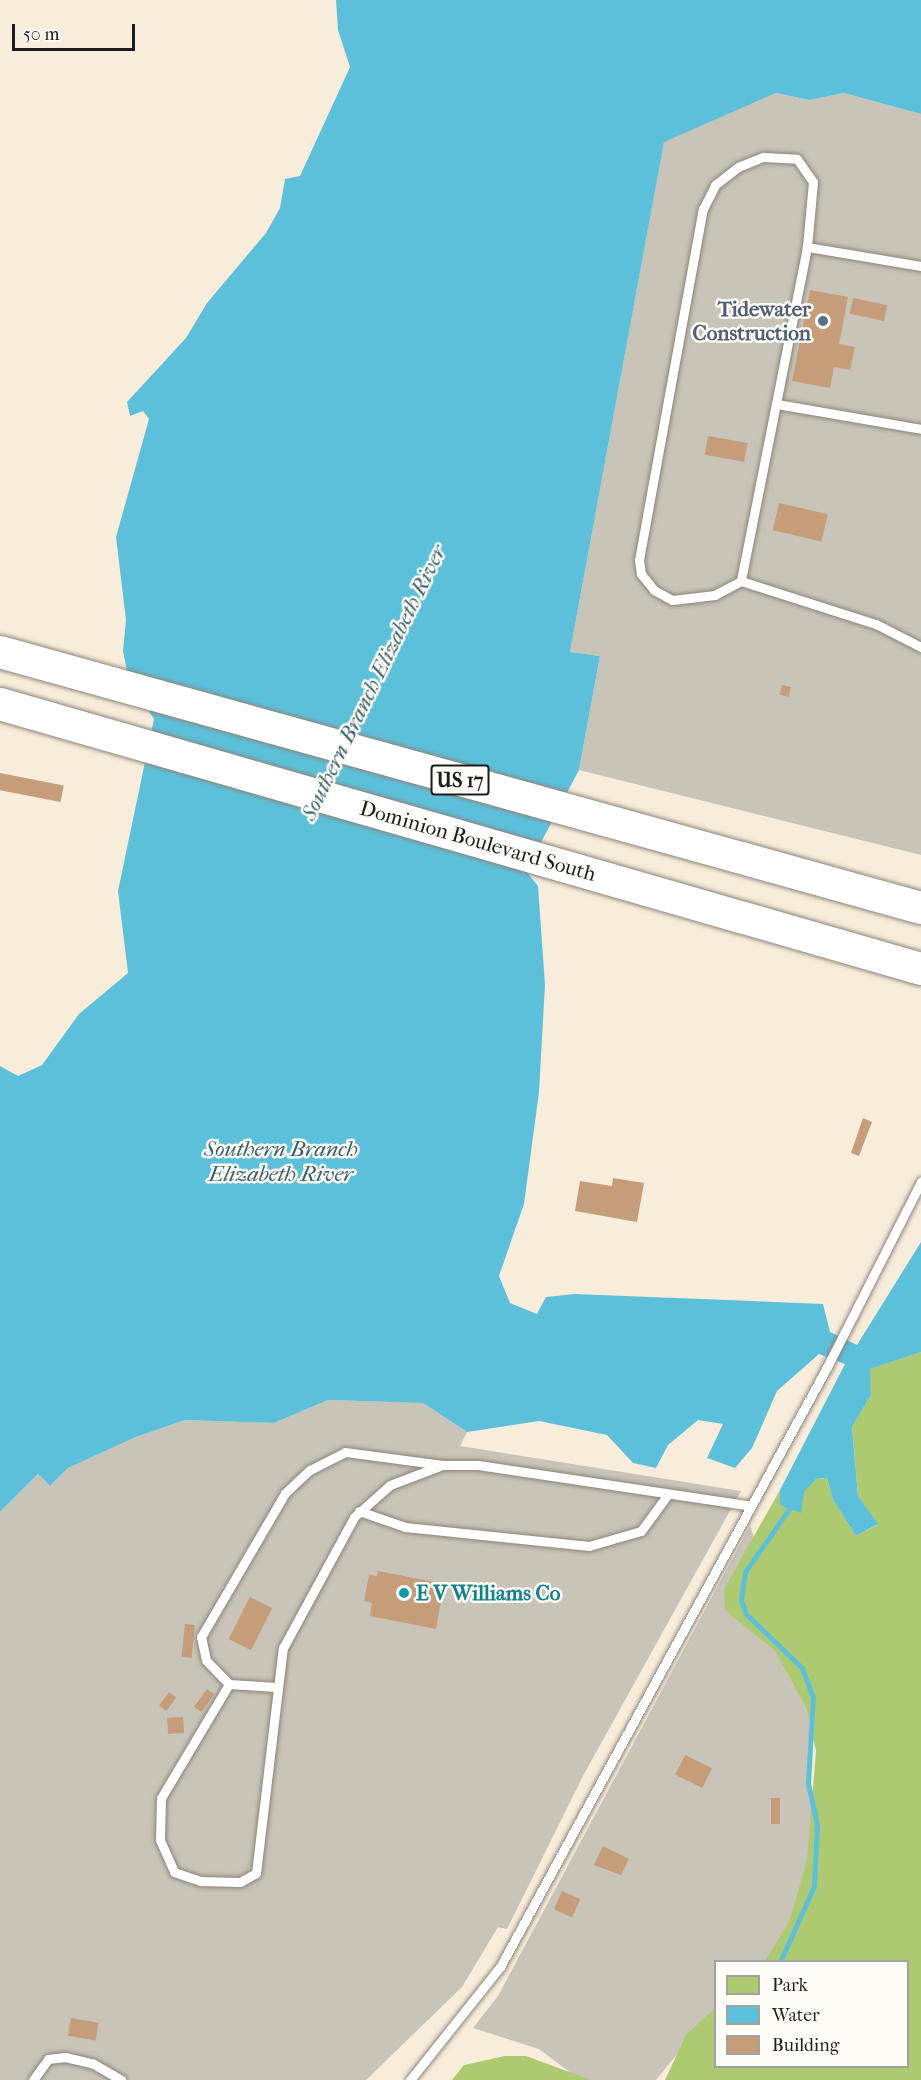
<!DOCTYPE html>
<html>
<head>
<meta charset="utf-8">
<style>
  body { margin:0 }
  #map { position:relative; width:921px; height:2080px; overflow:hidden; background:#f8ecda; font-family:"IM FELL French Canon",serif }
  div>[style] { position:absolute }
  .industrial>* { inset:0; background:#c8c4b8 }
  .green>* { inset:0; background:#aeca70 }
  .water>* { inset:0; background:#5dc0db }
  .stream>* { height:5px; margin:-2.5px; padding:0 2.5px; transform-origin:2.5px; border-radius:2.5px; background:#5dc0db }
  .building>* { inset:0; background:#c59d79; transform-origin:0 0 }
  .roads { filter:drop-shadow(0 0 2px #8a847b) drop-shadow(0 0 2px #8a847b) }
  .service>* { height:9px; margin:-4.5px; padding:0 4.5px; transform-origin:4.5px; border-radius:4.5px; background:#fff }
  .motorway>* { height:32px; margin:-16px; padding:0 16px; transform-origin:16px; border-radius:16px; background:#fff }
  .dots>* { width:16px; height:16px; translate:-50% -50%; box-sizing:border-box; border:3px solid #fdfcf7; border-radius:50% }
  span { translate:-50% -50%; white-space:nowrap; text-align:center; line-height:1.15; -webkit-text-stroke:5px #fdfcf7; paint-order:stroke }
  .shield-label span { padding:2px 4px; background:#fdfcf7; border:2px solid; border-radius:4px; -webkit-text-stroke-width:0 }
  .shield-label { font-size:20px; color:#1c1c1c; font-weight:700 }
  .service-label { font-size:21px; color:#4e5e75; font-weight:700 }
  .right { translate:-100% -50%; text-align:right }
  .street-label { font-size:21px; color:#1c1c1c }
  .culture-label { font-size:21px; color:#0d838f; font-weight:700 }
  .left { translate:0 -50%; text-align:left }
  .water-label { font-size:22px; color:#365e68; font-style:italic }
  .legend { position:absolute; left:714px; top:1960px; width:195px; height:108px; box-sizing:border-box; background:#fdfcf7; border:2px solid #a3a29f; margin:0; padding:8px 10px; list-style:none; font-size:18px; color:#1c1c1c }
  .legend li { display:flex; align-items:center; gap:12px; height:30px }
  .legend b { width:30px; border:2px solid #a3a29f }
  .scale { position:absolute; left:12px; top:24px; width:123px; height:27px; box-sizing:border-box; border:3px solid #1c1c1c; border-top:0; padding-left:8px; font-size:18px; line-height:21px; white-space:nowrap; color:#1c1c1c; -webkit-text-stroke:4px #fdfcf7; paint-order:stroke }
</style>
</head>
<body>
<div id="map">
  <div class="industrial">
    <i style="clip-path:polygon(776px 93px,809px 100px,844px 93px,921px 114px,921px 855px,579px 770px,600px 656px,570px 652px,664px 141px)"></i>
    <i style="clip-path:polygon(328px 1400px,423px 1403px,467px 1432px,460px 1446px,741px 1491px,584px 1774px,507px 1929px,498px 1927px,462px 1987px,366px 2080px,0 2080px,0 1512px,38px 1474px,50px 1486px,68px 1468px,136px 1437px,185px 1420px,274px 1423px)"></i>
    <i style="clip-path:polygon(750px 1526px,813px 1697px,808px 1783px,817px 1825px,814px 1886px,771px 1961px,716px 1962px,715px 2008px,656px 2080px,580px 2080px,539px 2049px,473px 2028px,498px 1996px)"></i>
  </div>
  <div class="green">
    <i style="clip-path:polygon(921px 1352px,921px 2080px,665px 2080px,686px 2035px,715px 2008px,716px 2066px,908px 2066px,908px 1962px,765px 1961px,789px 1922px,807px 1861px,816px 1751px,807px 1709px,775px 1651px,725px 1610px,724px 1589px,780px 1490px,780px 1505px,816px 1479px,827px 1478px,833px 1500px,856px 1536px,877px 1525px,858px 1496px,852px 1427px,871px 1395px,869px 1369px)"></i>
    <i style="clip-path:polygon(505px 2056px,526px 2056px,591px 2080px,452px 2080px,464px 2065px)"></i>
  </div>
  <div class="water">
    <i style="clip-path:polygon(336px 0,921px 0,921px 114px,844px 93px,809px 100px,776px 93px,664px 142px,570px 652px,600px 656px,579px 770px,526px 871px,538px 886px,545px 985px,539px 1092px,524px 1204px,499px 1276px,510px 1303px,537px 1314px,546px 1297px,575px 1294px,823px 1304px,830px 1332px,857px 1345px,921px 1242px,921px 1352px,870px 1369px,871px 1395px,852px 1427px,858px 1496px,878px 1524px,856px 1536px,833px 1500px,827px 1478px,816px 1479px,804px 1492px,801px 1513px,780px 1505px,780px 1490px,845px 1364px,819px 1354px,777px 1391px,752px 1448px,735px 1468px,707px 1458px,723px 1424px,698px 1420px,668px 1445px,656px 1468px,633px 1463px,607px 1435px,539px 1421px,467px 1432px,423px 1403px,328px 1400px,274px 1423px,185px 1420px,136px 1437px,68px 1468px,50px 1486px,38px 1474px,0 1512px,0 1066px,18px 1076px,42px 1065px,79px 1014px,128px 973px,118px 891px,154px 719px,129px 681px,123px 651px,126px 620px,116px 537px,149px 419px,143px 411px,130px 416px,127px 402px,186px 338px,207px 303px,266px 233px,280px 208px,285px 179px,300px 176px,350px 67px,338px 30px)"></i>
  </div>
  <div class="stream">
    <i style="left:780px;top:1962px;width:83px;rotate:-65.9deg"></i>
    <i style="left:814px;top:1886px;width:61px;rotate:-87.2deg"></i>
    <i style="left:817px;top:1825px;width:43px;rotate:-102.1deg"></i>
    <i style="left:808px;top:1783px;width:86px;rotate:-86.7deg"></i>
    <i style="left:813px;top:1697px;width:31px;rotate:-111deg"></i>
    <i style="left:802px;top:1668px;width:78px;rotate:-136deg"></i>
    <i style="left:746px;top:1614px;width:15px;rotate:-110deg"></i>
    <i style="left:741px;top:1600px;width:28px;rotate:-82deg"></i>
    <i style="left:745px;top:1572px;width:77px;rotate:-55.1deg"></i>
  </div>
  <div class="building">
    <i style="clip-path:polygon(810px 290px,848px 297px,839px 344px,855px 347px,850px 370px,834px 367px,830px 388px,792px 381px)"></i>
    <i style="left:853px;top:298px;width:35px;height:16px;rotate:12deg"></i>
    <i style="left:708px;top:436px;width:40px;height:19px;rotate:10deg"></i>
    <i style="left:779px;top:503px;width:50px;height:28px;rotate:13deg"></i>
    <i style="left:782px;top:685px;width:9px;height:10px;rotate:13deg"></i>
    <i style="left:0;top:773px;width:65px;height:17px;rotate:11deg"></i>
    <i style="clip-path:polygon(863px 1118px,872px 1122px,859px 1156px,851px 1153px)"></i>
    <i style="clip-path:polygon(613px 1178px,644px 1183px,637px 1222px,575px 1211px,580px 1181px,612px 1186px)"></i>
    <i style="clip-path:polygon(378px 1571px,444px 1584px,436px 1629px,370px 1616px,372px 1603px,364px 1601px,369px 1575px,377px 1576px)"></i>
    <i style="left:250px;top:1597px;width:25px;height:47px;rotate:27deg"></i>
    <i style="left:185px;top:1624px;width:10px;height:33px;rotate:6deg"></i>
    <i style="left:207px;top:1689px;width:9px;height:22px;rotate:36deg"></i>
    <i style="left:169px;top:1692px;width:9px;height:17px;rotate:36deg"></i>
    <i style="left:183px;top:1717px;width:16px;height:16px;rotate:86deg"></i>
    <i style="left:685px;top:1755px;width:30px;height:22px;rotate:26deg"></i>
    <i style="left:771px;top:1798px;width:9px;height:26px"></i>
    <i style="clip-path:polygon(603px 1846px,629px 1859px,621px 1875px,594px 1865px)"></i>
    <i style="left:562px;top:1891px;width:20px;height:20px;rotate:24deg"></i>
    <i style="left:71px;top:2018px;width:28px;height:18px;rotate:10deg"></i>
  </div>
  <div class="roads">
    <div class="service">
      <i style="left:921px;top:266px;width:116px;rotate:-170.5deg"></i>
      <i style="left:807px;top:247px;width:340px;rotate:101.2deg"></i>
      <i style="left:741px;top:581px;width:142px;rotate:17.7deg"></i>
      <i style="left:876px;top:624px;width:51px;rotate:27.1deg"></i>
      <i style="left:777px;top:404px;width:146px;rotate:9.8deg"></i>
      <i style="left:741px;top:581px;width:30px;rotate:152deg"></i>
      <i style="left:715px;top:595px;width:43px;rotate:173.4deg"></i>
      <i style="left:672px;top:600px;width:21px;rotate:-151deg"></i>
      <i style="left:654px;top:590px;width:21px;rotate:-129deg"></i>
      <i style="left:641px;top:574px;width:14px;rotate:-98deg"></i>
      <i style="left:639px;top:560px;width:357px;rotate:-79.7deg"></i>
      <i style="left:703px;top:209px;width:27px;rotate:-63deg"></i>
      <i style="left:715px;top:185px;width:29px;rotate:-38deg"></i>
      <i style="left:738px;top:167px;width:27px;rotate:-22deg"></i>
      <i style="left:763px;top:157px;width:34px;rotate:3deg"></i>
      <i style="left:797px;top:159px;width:28px;rotate:55deg"></i>
      <i style="left:813px;top:182px;width:65px;rotate:95.3deg"></i>
      <i style="left:359px;top:1511px;width:49px;rotate:19.2deg"></i>
      <i style="left:405px;top:1527px;width:185px;rotate:5.9deg"></i>
      <i style="left:589px;top:1546px;width:54px;rotate:-16.1deg"></i>
      <i style="left:641px;top:1531px;width:42px;rotate:-53.7deg"></i>
      <i style="left:229px;top:1684px;width:33px;rotate:-134deg"></i>
      <i style="left:206px;top:1660px;width:24px;rotate:-102deg"></i>
      <i style="left:201px;top:1637px;width:167px;rotate:-59.7deg"></i>
      <i style="left:285px;top:1493px;width:34px;rotate:-43deg"></i>
      <i style="left:310px;top:1470px;width:39px;rotate:-27deg"></i>
      <i style="left:345px;top:1452px;width:98px;rotate:7.6deg"></i>
      <i style="left:276px;top:1687px;width:47px;rotate:-176.3deg"></i>
      <i style="left:229px;top:1684px;width:133px;rotate:120.8deg"></i>
      <i style="left:161px;top:1798px;width:42px;rotate:91.4deg"></i>
      <i style="left:160px;top:1840px;width:35px;rotate:66deg"></i>
      <i style="left:174px;top:1872px;width:28px;rotate:19deg"></i>
      <i style="left:200px;top:1881px;width:40px;rotate:1.4deg"></i>
      <i style="left:240px;top:1882px;width:18px;rotate:-29deg"></i>
      <i style="left:256px;top:1873px;width:227px;rotate:-83.2deg"></i>
      <i style="left:283px;top:1648px;width:149px;rotate:-61.5deg"></i>
      <i style="left:354px;top:1517px;width:48px;rotate:-41.6deg"></i>
      <i style="left:390px;top:1485px;width:56px;rotate:-21deg"></i>
      <i style="left:442px;top:1465px;width:36px"></i>
      <i style="left:478px;top:1465px;width:276px;rotate:8.5deg"></i>
      <i style="left:33px;top:2080px;width:26px;rotate:-54deg"></i>
      <i style="left:48px;top:2059px;width:17px;rotate:-7deg"></i>
      <i style="left:65px;top:2057px;width:28px;rotate:13deg"></i>
      <i style="left:92px;top:2063px;width:34px;rotate:30deg"></i>
      <i style="left:410px;top:2080px;width:144px;rotate:-51.5deg"></i>
      <i style="left:500px;top:1967px;width:683px;rotate:-61.41deg"></i>
      <i style="left:827px;top:1367px;width:208px;rotate:-63.1deg"></i>
    </div>
    <div class="motorway">
      <i style="left:0;top:652px;width:956px;rotate:15.53deg"></i>
      <i style="left:0;top:704px;width:958px;rotate:16.05deg"></i>
    </div>
  </div>
  <div class="dots">
    <i style="left:823px;top:321px;background:#5c6f8a"></i>
    <i style="left:404px;top:1593px;background:#0f9aa8"></i>
  </div>
  <div class="shield-label">
    <span style="left:460px;top:780px">US 17</span>
  </div>
  <div class="service-label">
    <span class="right" style="left:811px;top:321px">Tidewater<br>Construction</span>
  </div>
  <div class="street-label">
    <span style="left:478px;top:841px;rotate:16deg">Dominion Boulevard South</span>
  </div>
  <div class="culture-label">
    <span class="left" style="left:416px;top:1593px">E V Williams Co</span>
  </div>
  <div class="water-label">
    <span style="left:374px;top:683px;rotate:-64deg">Southern Branch Elizabeth River</span>
    <span style="left:281px;top:1162px">Southern Branch<br>Elizabeth River</span>
  </div>
  <ul class="legend">
  <li><b style="height:16px;background:#aeca70"></b>Park</li>
  <li><b style="height:16px;background:#5dc0db"></b>Water</li>
  <li><b style="height:16px;background:#c59d79"></b>Building</li>
  </ul>
  <div class="scale">50 m</div>
</div>
</body>
</html>
